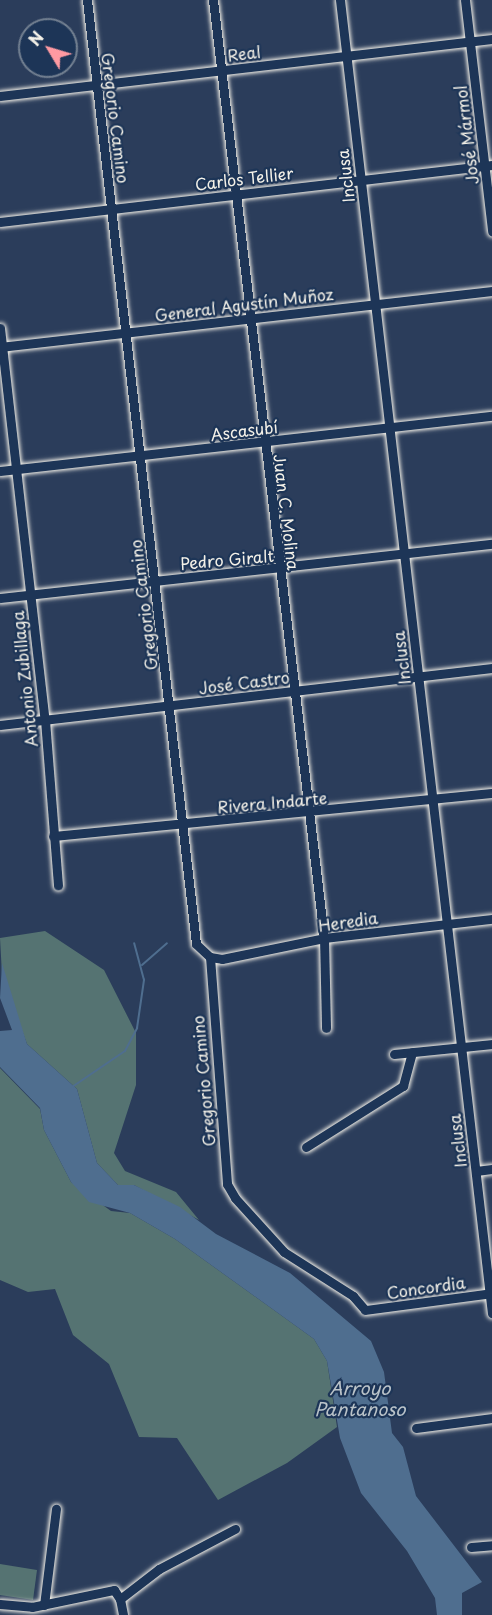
<!DOCTYPE html>
<html>
<head>
<meta charset="utf-8">
<style>
  body { margin:0 }
  #map { position:relative; width:492px; height:1615px; overflow:hidden; background:#2b3d5b; font-family:"Playpen Sans",sans-serif }
  div>[style] { position:absolute }
  .green>* { inset:0; background:#557372 }
  .water>* { inset:0; background:#4f6e8f }
  .stream>* { height:2px; margin:-1px; padding:0 1px; transform-origin:1px; border-radius:1px; background:#4f6e8f }
  .roads { filter:drop-shadow(0 0 2px #f4f1e8) drop-shadow(0 0 2px #f4f1e8) }
  .street>* { height:9px; margin:-4.5px; padding:0 4.5px; transform-origin:4.5px; border-radius:4.5px; background:#1d3557 }
  span { translate:-50% -50%; white-space:nowrap; text-align:center; line-height:1.15; -webkit-text-stroke:4.5px #1d3557; paint-order:stroke }
  .street-label { font-size:16px; color:#f4f1e8 }
  .water-label { font-size:18px; color:#bac3c9; font-style:italic }
  .north { position:absolute; left:18px; top:18px; width:60px; height:60px; box-sizing:border-box; background:#1d3557; border:2px solid #738091; border-radius:50%; rotate:308deg; font-size:16px; font-weight:700; line-height:24px; text-align:center; color:#f4f1e8 }
  .north::after { content:''; display:block; margin:auto; width:21px; height:27px; background:#ff9aa2; clip-path:polygon(50% 0,100% 100%,50% 72%,0 100%) }
</style>
</head>
<body>
<div id="map">
  <div class="green">
    <i style="clip-path:polygon(45px 931px,104px 970px,136px 1033px,136px 1085px,114px 1153px,125px 1171px,176px 1192px,199px 1220px,134px 1185px,118px 1185px,97px 1163px,77px 1089px,27px 1044px,2px 975px,0 938px)"></i>
    <i style="clip-path:polygon(0 1068px,40px 1109px,44px 1130px,71px 1182px,111px 1211px,130px 1213px,175px 1239px,314px 1339px,327px 1361px,337px 1427px,287px 1463px,218px 1500px,177px 1438px,139px 1437px,109px 1364px,73px 1335px,55px 1289px,28px 1292px,0 1280px)"></i>
    <i style="clip-path:polygon(0 1564px,37px 1570px,33px 1600px,0 1595px)"></i>
  </div>
  <div class="water">
    <i style="clip-path:polygon(2px 963px,27px 1044px,77px 1089px,97px 1163px,118px 1185px,134px 1185px,180px 1207px,216px 1234px,290px 1273px,371px 1341px,384px 1372px,392px 1433px,403px 1447px,416px 1496px,482px 1582px,462px 1593px,462px 1615px,437px 1615px,435px 1598px,407px 1551px,361px 1493px,340px 1438px,327px 1361px,314px 1339px,175px 1239px,130px 1213px,89px 1202px,71px 1182px,44px 1130px,40px 1108px,0 1067px,0 1031px,12px 1030px,0 998px)"></i>
  </div>
  <div class="stream">
    <i style="left:142px;top:965px;width:33px;rotate:-41deg"></i>
    <i style="left:72px;top:1087px;width:64px;rotate:-34.2deg"></i>
    <i style="left:125px;top:1051px;width:26px;rotate:-62deg"></i>
    <i style="left:137px;top:1028px;width:49px;rotate:-81.7deg"></i>
    <i style="left:144px;top:980px;width:38px;rotate:-105deg"></i>
  </div>
  <div class="roads">
    <div class="street">
      <i style="left:87px;top:0;width:950px;rotate:83.41deg"></i>
      <i style="left:196px;top:944px;width:19px;rotate:43deg"></i>
      <i style="left:210px;top:957px;width:12px;rotate:9deg"></i>
      <i style="left:222px;top:959px;width:104px;rotate:-11.6deg"></i>
      <i style="left:324px;top:938px;width:169px;rotate:-6.5deg"></i>
      <i style="left:213px;top:0;width:945px;rotate:83.25deg"></i>
      <i style="left:324px;top:938px;width:90px;rotate:88.7deg"></i>
      <i style="left:340px;top:0;width:1322px;rotate:83.4deg"></i>
      <i style="left:465px;top:0;width:233px;rotate:83.3deg"></i>
      <i style="left:0;top:96px;width:495px;rotate:-6.6deg"></i>
      <i style="left:0;top:222px;width:495px;rotate:-6.6deg"></i>
      <i style="left:0;top:328px;width:395px;rotate:83.5deg"></i>
      <i style="left:45px;top:720px;width:166px;rotate:85.5deg"></i>
      <i style="left:0;top:347px;width:495px;rotate:-6.5deg"></i>
      <i style="left:0;top:471px;width:495px;rotate:-6.4deg"></i>
      <i style="left:0;top:598px;width:495px;rotate:-6.3deg"></i>
      <i style="left:0;top:725px;width:495px;rotate:-6.6deg"></i>
      <i style="left:53px;top:836px;width:441px;rotate:-5.6deg"></i>
      <i style="left:210px;top:957px;width:228px;rotate:85.7deg"></i>
      <i style="left:227px;top:1184px;width:16px;rotate:60deg"></i>
      <i style="left:235px;top:1198px;width:73px;rotate:47.8deg"></i>
      <i style="left:284px;top:1252px;width:82px;rotate:32.5deg"></i>
      <i style="left:353px;top:1296px;width:18px;rotate:49deg"></i>
      <i style="left:365px;top:1310px;width:128px;rotate:-7.6deg"></i>
      <i style="left:394px;top:1054px;width:99px;rotate:-5.8deg"></i>
      <i style="left:306px;top:1147px;width:115px;rotate:-32.2deg"></i>
      <i style="left:403px;top:1086px;width:35px;rotate:-75deg"></i>
      <i style="left:476px;top:1171px;width:16px;rotate:-7deg"></i>
      <i style="left:416px;top:1428px;width:77px;rotate:-7.5deg"></i>
      <i style="left:471px;top:1547px;width:21px;rotate:-5deg"></i>
      <i style="left:120px;top:1599px;width:16px;rotate:79deg"></i>
      <i style="left:0;top:1604px;width:32px;rotate:5deg"></i>
      <i style="left:32px;top:1607px;width:84px;rotate:-11.7deg"></i>
      <i style="left:114px;top:1590px;width:11px;rotate:56deg"></i>
      <i style="left:120px;top:1599px;width:49px;rotate:-37.6deg"></i>
      <i style="left:159px;top:1569px;width:86px;rotate:-27.8deg"></i>
      <i style="left:44px;top:1605px;width:97px;rotate:-82.9deg"></i>
    </div>
  </div>
  <div class="street-label">
    <span style="left:244px;top:53px;rotate:-7deg">Real</span>
    <span style="left:116px;top:118px;rotate:83deg">Gregorio Camino</span>
    <span style="left:466px;top:135px;rotate:-97deg">José Mármol</span>
    <span style="left:345px;top:176px;rotate:-97deg">Inclusa</span>
    <span style="left:244px;top:178px;rotate:-7deg">Carlos Tellier</span>
    <span style="left:244px;top:304px;rotate:-7deg">General Agustín Muñoz</span>
    <span style="left:244px;top:430px;rotate:-7deg">Ascasubí</span>
    <span style="left:287px;top:512px;rotate:83deg">Juan C. Molina</span>
    <span style="left:227px;top:559px;rotate:-5deg">Pedro Giralt</span>
    <span style="left:143px;top:605px;rotate:-97deg">Gregorio Camino</span>
    <span style="left:401px;top:658px;rotate:-97deg">Inclusa</span>
    <span style="left:24px;top:679px;rotate:-96deg">Antonio Zubillaga</span>
    <span style="left:244px;top:682px;rotate:-7deg">José Castro</span>
    <span style="left:272px;top:802px;rotate:-5deg">Rivera Indarte</span>
    <span style="left:348px;top:921px;rotate:-8deg">Heredia</span>
    <span style="left:203px;top:1081px;rotate:-95deg">Gregorio Camino</span>
    <span style="left:457px;top:1141px;rotate:-97deg">Inclusa</span>
    <span style="left:426px;top:1287px;rotate:-8deg">Concordia</span>
  </div>
  <div class="water-label">
    <span style="left:360px;top:1399px">Arroyo<br>Pantanoso</span>
  </div>
  <div class="north">N</div>
</div>
</body>
</html>
